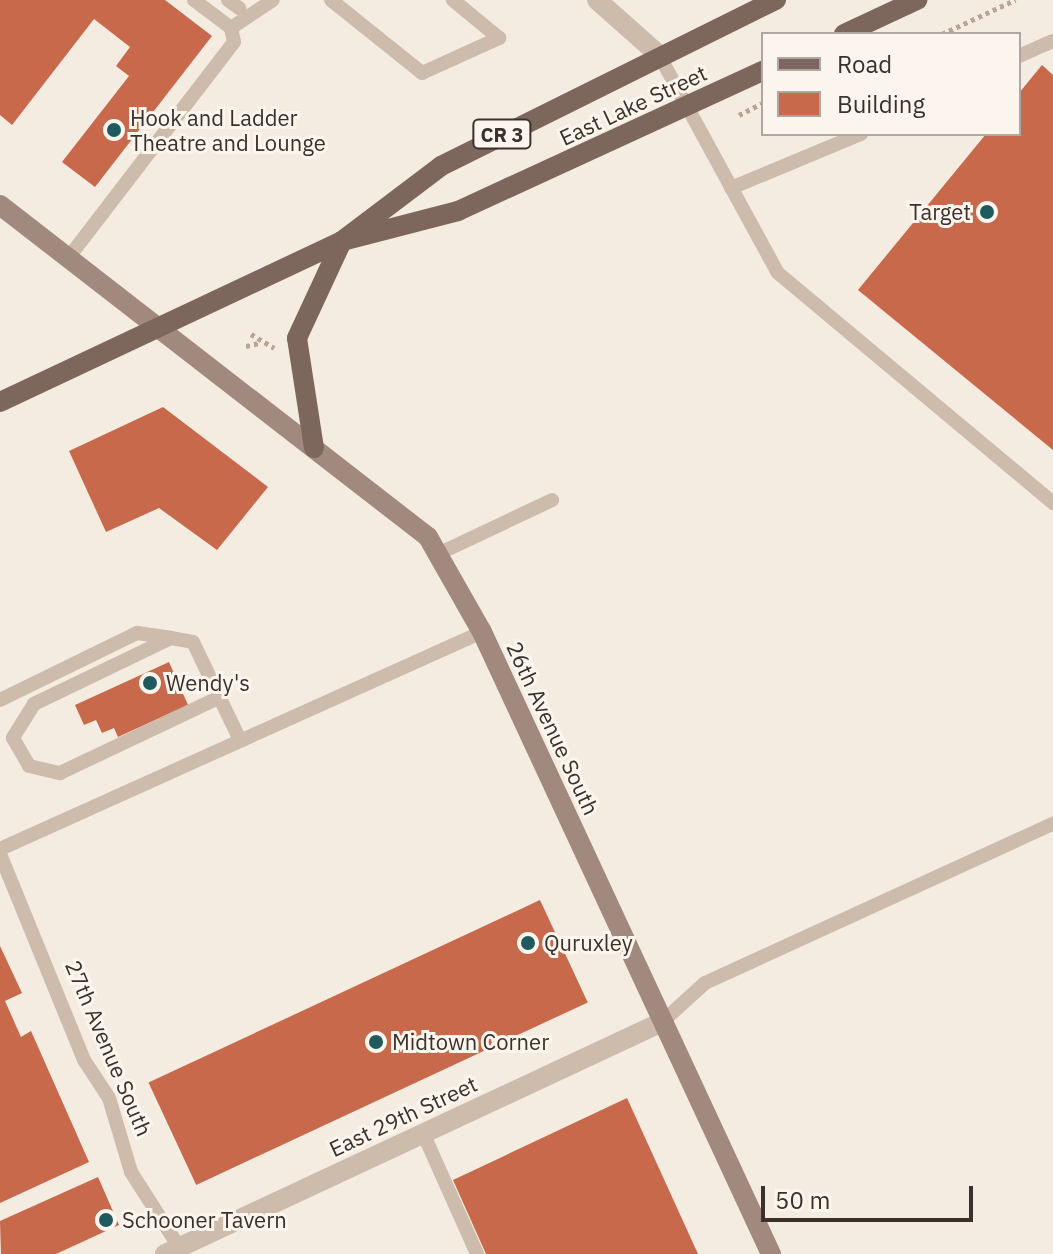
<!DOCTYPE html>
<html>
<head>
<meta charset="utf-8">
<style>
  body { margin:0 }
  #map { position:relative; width:1053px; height:1254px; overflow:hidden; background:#f4ebe1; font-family:"IBM Plex Sans",sans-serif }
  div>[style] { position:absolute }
  .building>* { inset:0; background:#c8694b; transform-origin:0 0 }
  .path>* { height:5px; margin-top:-2.5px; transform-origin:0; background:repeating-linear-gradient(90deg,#b9a596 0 4px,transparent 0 8px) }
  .lane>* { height:14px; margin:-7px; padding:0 7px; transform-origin:7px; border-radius:7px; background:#cdbbac }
  .street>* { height:20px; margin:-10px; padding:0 10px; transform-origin:10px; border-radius:10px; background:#cdbbac }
  .secondary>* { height:20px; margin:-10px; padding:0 10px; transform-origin:10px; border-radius:10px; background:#a18a7d }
  .primary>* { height:20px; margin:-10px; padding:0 10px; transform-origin:10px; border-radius:10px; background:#7d675c }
  .dots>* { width:22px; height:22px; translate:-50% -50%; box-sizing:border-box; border:4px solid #fbf5ee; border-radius:50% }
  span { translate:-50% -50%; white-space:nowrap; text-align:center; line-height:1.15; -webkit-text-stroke:6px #fbf5ee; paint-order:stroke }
  .shield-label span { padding:2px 6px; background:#fbf5ee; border:2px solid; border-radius:6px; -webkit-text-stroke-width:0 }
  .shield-label { font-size:20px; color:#3b302b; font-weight:700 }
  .street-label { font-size:22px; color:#3b302b }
  .poi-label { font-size:22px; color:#3b302b }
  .left { translate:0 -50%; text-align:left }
  .right { translate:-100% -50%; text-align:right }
  .legend { position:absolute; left:761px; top:32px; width:260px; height:104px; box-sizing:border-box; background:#fbf5ee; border:2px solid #aea6a0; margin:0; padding:10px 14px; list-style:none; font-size:24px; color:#3b302b }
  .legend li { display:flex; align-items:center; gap:16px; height:40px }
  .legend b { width:40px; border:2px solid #aea6a0 }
  .scale { position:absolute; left:761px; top:1186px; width:212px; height:36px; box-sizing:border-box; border:4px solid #3b302b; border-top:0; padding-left:10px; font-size:24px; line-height:28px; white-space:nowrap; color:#3b302b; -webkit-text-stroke:6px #fbf5ee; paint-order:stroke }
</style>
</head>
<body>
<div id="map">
  <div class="building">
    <i style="clip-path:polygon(0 0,165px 0,212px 36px,95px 187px,62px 162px,129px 76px,116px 66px,130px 47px,94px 19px,12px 125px,0 115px)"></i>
    <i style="clip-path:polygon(1042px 65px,1053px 75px,1053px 450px,858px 290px,986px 134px,1019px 134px,1019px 93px)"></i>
    <i style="clip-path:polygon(163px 407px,268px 487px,217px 550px,159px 508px,106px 532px,69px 451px)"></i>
    <i style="clip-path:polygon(169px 662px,188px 705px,118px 737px,114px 728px,102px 733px,96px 720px,84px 725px,75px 705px)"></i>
    <i style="left:540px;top:900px;width:113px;height:432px;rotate:65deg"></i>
    <i style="clip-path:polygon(0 946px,22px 993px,5px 1001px,21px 1037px,31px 1031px,89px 1162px,0 1203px)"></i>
    <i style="clip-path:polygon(627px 1098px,698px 1254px,486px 1254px,453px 1180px)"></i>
    <i style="clip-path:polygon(98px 1177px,119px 1225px,56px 1254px,1px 1254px,0 1221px)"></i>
  </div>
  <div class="path">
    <i style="left:942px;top:34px;width:81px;rotate:-25deg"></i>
    <i style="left:739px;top:115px;width:27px;rotate:-27deg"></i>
    <i style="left:251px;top:334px;width:27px;rotate:31deg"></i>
    <i style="left:246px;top:346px;width:13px;rotate:-13deg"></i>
  </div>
  <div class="lane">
    <i style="left:194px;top:0;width:46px;rotate:37.1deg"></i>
    <i style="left:231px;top:28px;width:50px;rotate:-33.7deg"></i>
    <i style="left:228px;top:0;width:14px;rotate:36deg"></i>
    <i style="left:331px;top:0;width:117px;rotate:38.7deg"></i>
    <i style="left:422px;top:73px;width:85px;rotate:-24.4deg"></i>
    <i style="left:499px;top:38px;width:60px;rotate:-140.4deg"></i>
    <i style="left:659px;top:55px;width:248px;rotate:61.4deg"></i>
    <i style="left:778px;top:273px;width:359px;rotate:39.9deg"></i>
    <i style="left:1019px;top:56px;width:37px;rotate:-24deg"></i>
    <i style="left:731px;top:188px;width:141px;rotate:-22.6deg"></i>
    <i style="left:69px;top:257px;width:271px;rotate:-52.5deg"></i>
    <i style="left:234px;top:42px;width:14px;rotate:-102deg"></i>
    <i style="left:440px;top:553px;width:124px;rotate:-25.3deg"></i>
    <i style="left:171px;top:638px;width:152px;rotate:154.3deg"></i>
    <i style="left:34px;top:704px;width:40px;rotate:122deg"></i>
    <i style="left:13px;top:738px;width:32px;rotate:60deg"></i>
    <i style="left:29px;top:766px;width:32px;rotate:13deg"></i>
    <i style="left:60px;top:773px;width:177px;rotate:-25.4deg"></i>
    <i style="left:0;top:700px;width:153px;rotate:-26.1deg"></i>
    <i style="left:137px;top:633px;width:34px;rotate:8deg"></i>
    <i style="left:171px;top:638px;width:22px;rotate:10deg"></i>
    <i style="left:193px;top:642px;width:104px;rotate:64.4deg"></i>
    <i style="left:0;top:849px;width:529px;rotate:-24.24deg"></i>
    <i style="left:0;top:854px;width:222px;rotate:67.8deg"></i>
    <i style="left:84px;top:1060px;width:45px;rotate:56.7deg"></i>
    <i style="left:109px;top:1098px;width:77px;rotate:73.4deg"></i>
    <i style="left:131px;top:1172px;width:89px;rotate:57.4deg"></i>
    <i style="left:662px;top:1022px;width:58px;rotate:-42.2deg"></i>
    <i style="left:705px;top:983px;width:383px;rotate:-24.6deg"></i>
    <i style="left:423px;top:1133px;width:133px;rotate:65.9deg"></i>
  </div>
  <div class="street">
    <i style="left:597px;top:0;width:83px;rotate:41.6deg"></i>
    <i style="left:165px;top:1254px;width:548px;rotate:-25.02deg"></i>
  </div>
  <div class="secondary">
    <i style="left:0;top:205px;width:542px;rotate:37.8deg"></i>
    <i style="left:428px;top:537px;width:109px;rotate:60.4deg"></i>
    <i style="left:482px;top:632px;width:686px;rotate:65.08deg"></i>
  </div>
  <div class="primary">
    <i style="left:844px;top:34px;width:81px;rotate:-25deg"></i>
    <i style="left:0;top:402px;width:378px;rotate:-25.2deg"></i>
    <i style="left:342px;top:241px;width:120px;rotate:-14.5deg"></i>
    <i style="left:458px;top:211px;width:336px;rotate:-24.7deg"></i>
    <i style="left:314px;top:448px;width:111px;rotate:-98.8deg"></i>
    <i style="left:297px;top:338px;width:107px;rotate:-65.1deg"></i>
    <i style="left:342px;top:241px;width:124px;rotate:-37.1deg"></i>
    <i style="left:441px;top:166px;width:374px;rotate:-26.4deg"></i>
  </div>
  <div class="dots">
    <i style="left:114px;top:130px;background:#1f5a5e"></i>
    <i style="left:987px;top:212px;background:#1f5a5e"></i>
    <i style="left:150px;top:683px;background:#1f5a5e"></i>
    <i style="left:528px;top:943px;background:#1f5a5e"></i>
    <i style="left:376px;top:1042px;background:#1f5a5e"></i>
    <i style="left:106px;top:1220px;background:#1f5a5e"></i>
  </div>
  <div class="shield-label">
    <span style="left:502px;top:134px">CR 3</span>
  </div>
  <div class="street-label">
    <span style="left:633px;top:105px;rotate:-25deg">East Lake Street</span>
    <span style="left:553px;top:728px;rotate:65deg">26th Avenue South</span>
    <span style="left:109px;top:1048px;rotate:67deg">27th Avenue South</span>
    <span style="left:403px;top:1116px;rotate:-25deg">East 29th Street</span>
  </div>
  <div class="poi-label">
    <span class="left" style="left:130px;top:130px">Hook and Ladder<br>Theatre and Lounge</span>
    <span class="right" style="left:971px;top:212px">Target</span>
    <span class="left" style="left:166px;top:683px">Wendy's</span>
    <span class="left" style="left:544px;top:943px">Quruxley</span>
    <span class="left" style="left:392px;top:1042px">Midtown Corner</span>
    <span class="left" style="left:122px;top:1220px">Schooner Tavern</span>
  </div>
  <ul class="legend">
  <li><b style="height:10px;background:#7d675c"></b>Road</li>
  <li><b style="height:22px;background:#c8694b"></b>Building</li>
  </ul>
  <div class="scale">50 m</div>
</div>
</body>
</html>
